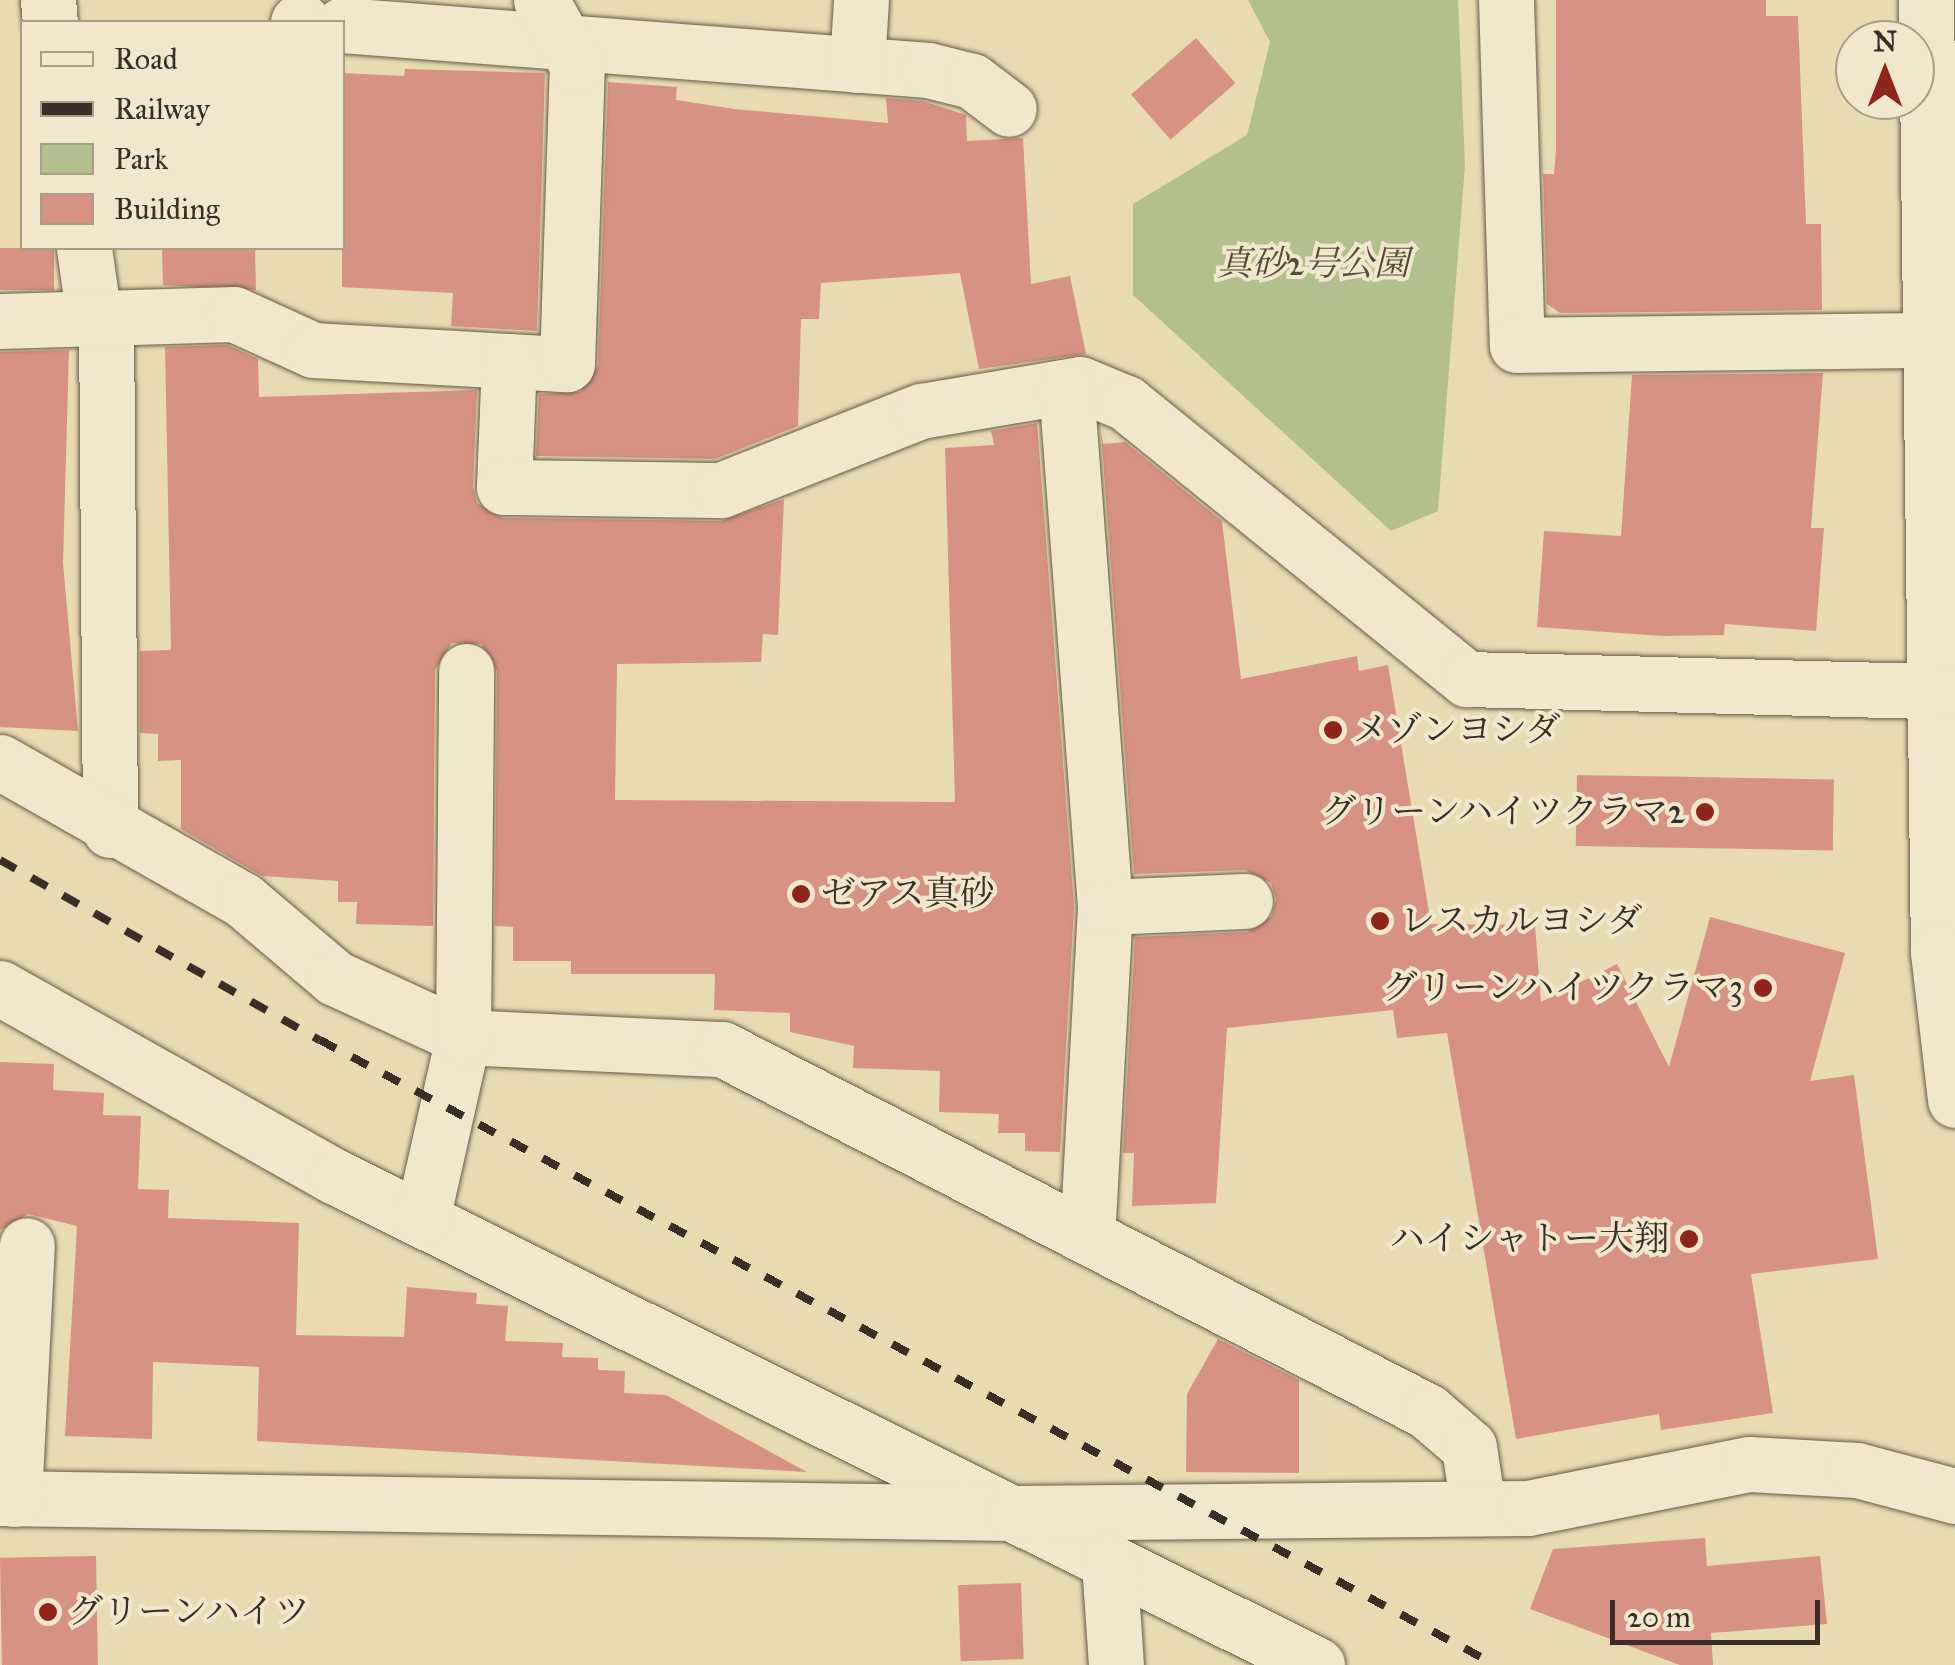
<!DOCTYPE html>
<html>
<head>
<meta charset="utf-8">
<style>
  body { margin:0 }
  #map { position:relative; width:1955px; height:1665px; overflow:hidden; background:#e8dab1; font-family:"IM FELL Great Primer","Noto Serif JP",serif }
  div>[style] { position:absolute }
  .green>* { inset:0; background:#b3c08e }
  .building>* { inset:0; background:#d79283; transform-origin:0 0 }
  .roads { filter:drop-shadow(0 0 2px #665a4a) drop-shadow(0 0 2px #665a4a) }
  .minor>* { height:55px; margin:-27.5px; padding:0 27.5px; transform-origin:27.5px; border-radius:27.5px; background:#f0e7cc }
  .rail>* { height:8px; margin-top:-4px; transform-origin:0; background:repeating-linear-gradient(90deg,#3a2f27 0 18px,transparent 0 36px) }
  .dots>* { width:28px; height:28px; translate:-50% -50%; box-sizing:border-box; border:5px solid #f0e7cc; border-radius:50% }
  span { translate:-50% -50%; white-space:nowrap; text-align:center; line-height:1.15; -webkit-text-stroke:8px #f0e7cc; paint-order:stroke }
  .park-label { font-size:35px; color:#524c3c; font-style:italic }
  .poi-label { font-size:35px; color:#3a2f27 }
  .left { translate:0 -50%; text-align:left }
  .right { translate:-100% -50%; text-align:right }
  .legend { position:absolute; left:20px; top:20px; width:325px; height:230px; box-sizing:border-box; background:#f0e7cc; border:2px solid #a79d8a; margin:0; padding:12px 18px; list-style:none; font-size:30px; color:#3a2f27 }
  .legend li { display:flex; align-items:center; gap:20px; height:50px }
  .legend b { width:50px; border:2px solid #a79d8a }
  .north { position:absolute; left:1835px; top:20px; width:100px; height:100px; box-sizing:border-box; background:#f0e7cc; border:2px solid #a79d8a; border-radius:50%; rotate:0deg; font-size:28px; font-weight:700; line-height:40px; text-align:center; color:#3a2f27 }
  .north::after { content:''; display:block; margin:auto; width:35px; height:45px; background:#8f2418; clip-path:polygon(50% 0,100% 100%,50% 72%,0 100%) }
  .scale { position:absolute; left:1610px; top:1600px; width:210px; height:45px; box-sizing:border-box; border:5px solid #3a2f27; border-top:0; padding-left:12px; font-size:30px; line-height:35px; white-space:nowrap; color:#3a2f27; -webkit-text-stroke:8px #f0e7cc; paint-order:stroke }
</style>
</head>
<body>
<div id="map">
  <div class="green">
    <i style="clip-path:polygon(1248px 0,1458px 0,1465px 165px,1438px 511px,1391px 531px,1133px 295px,1133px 204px,1247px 135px,1270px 42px)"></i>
  </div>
  <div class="building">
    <i style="clip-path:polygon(1556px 0,1766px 0,1766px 16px,1798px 16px,1806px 224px,1821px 224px,1822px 310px,1560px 313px,1547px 304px,1543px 174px,1554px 174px,1556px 150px)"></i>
    <i style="left:1196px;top:38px;width:60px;height:86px;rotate:49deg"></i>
    <i style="clip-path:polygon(405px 69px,545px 73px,537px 331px,451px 326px,453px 293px,342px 287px,342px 73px,404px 76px)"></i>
    <i style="clip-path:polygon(608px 82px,677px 87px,676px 100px,734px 109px,888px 123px,886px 98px,923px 101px,966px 115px,967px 141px,1023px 138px,1031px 284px,1070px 276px,1086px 354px,979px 369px,960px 273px,821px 283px,819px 319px,801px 319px,798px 426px,715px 459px,536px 456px,539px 394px,580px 392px,598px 366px)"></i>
    <i style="left:0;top:248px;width:54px;height:42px"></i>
    <i style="clip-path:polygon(162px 248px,255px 248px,256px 290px,163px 285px)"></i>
    <i style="clip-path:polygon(228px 345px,258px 359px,259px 397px,477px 390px,473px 487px,477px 503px,503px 518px,721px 521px,784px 499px,778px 635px,763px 634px,761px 662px,617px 664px,615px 800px,955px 802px,945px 448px,994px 445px,991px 431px,1037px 423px,1074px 907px,1060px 1152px,1025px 1151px,1025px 1133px,998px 1133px,999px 1114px,939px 1112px,940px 1071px,853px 1068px,854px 1046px,790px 1032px,790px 1013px,714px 1010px,715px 974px,571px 974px,571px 961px,513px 961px,513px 927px,495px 926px,497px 671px,481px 644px,452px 643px,435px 670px,433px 926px,356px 924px,357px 902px,338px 902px,338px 881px,262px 876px,181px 829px,181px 760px,158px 761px,158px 734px,140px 733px,140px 651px,171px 650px,165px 347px)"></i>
    <i style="clip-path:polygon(69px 350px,63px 563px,78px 731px,0 727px,0 352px)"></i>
    <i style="clip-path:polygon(1823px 373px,1811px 528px,1824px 528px,1816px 631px,1725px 624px,1724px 635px,1663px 636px,1537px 627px,1544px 531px,1621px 536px,1632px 375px)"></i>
    <i style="clip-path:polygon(1101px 432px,1103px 444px,1125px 442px,1222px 521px,1241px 679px,1357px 656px,1359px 671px,1388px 665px,1431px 924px,1535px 925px,1541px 1002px,1617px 964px,1669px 1067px,1710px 917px,1845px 953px,1810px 1081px,1854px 1075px,1878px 1259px,1751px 1274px,1773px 1413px,1661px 1430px,1659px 1414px,1516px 1439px,1447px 1033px,1397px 1038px,1393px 1010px,1227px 1028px,1216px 1203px,1132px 1206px,1134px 1153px,1123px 1153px,1135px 937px,1247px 932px,1272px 916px,1276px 899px,1271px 883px,1245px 870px,1134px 874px)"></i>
    <i style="left:1577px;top:775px;width:257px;height:71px;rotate:1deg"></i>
    <i style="clip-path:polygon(0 1062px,54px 1064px,53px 1090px,104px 1093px,103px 1115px,141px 1116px,138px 1189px,169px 1190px,168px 1218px,299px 1223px,296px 1335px,404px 1337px,407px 1287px,477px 1293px,476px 1304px,508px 1306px,505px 1341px,563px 1343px,562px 1357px,598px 1358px,598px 1370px,625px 1371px,624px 1393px,666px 1395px,807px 1472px,257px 1441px,259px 1367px,153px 1362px,152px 1439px,65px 1436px,77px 1226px,28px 1214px,0 1230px)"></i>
    <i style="clip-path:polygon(1218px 1339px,1299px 1380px,1299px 1473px,1186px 1472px,1187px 1394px)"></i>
    <i style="clip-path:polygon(1705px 1538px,1707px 1566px,1820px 1556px,1827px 1624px,1711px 1633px,1713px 1665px,1680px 1665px,1530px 1609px,1553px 1549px)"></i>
    <i style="left:96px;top:1556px;width:109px;height:96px;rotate:89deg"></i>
    <i style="left:1021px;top:1583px;width:76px;height:63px;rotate:88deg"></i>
  </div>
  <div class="roads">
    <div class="minor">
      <i style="left:48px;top:0;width:22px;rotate:85deg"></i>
      <i style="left:1506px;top:0;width:345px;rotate:88.2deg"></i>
      <i style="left:1517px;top:345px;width:413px;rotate:-0.7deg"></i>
      <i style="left:1926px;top:0;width:952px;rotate:89.28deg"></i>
      <i style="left:1938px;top:952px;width:149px;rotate:83.4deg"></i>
      <i style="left:298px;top:22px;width:5px"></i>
      <i style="left:342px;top:25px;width:588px;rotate:4.39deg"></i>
      <i style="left:928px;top:70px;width:45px;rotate:14deg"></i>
      <i style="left:972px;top:81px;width:46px;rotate:37.1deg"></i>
      <i style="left:857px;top:65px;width:65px;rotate:-86.5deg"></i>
      <i style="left:84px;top:248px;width:71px;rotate:81.9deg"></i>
      <i style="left:106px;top:317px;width:513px;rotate:89.55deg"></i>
      <i style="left:0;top:321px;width:234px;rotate:-1.7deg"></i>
      <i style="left:234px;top:314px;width:87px;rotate:24.5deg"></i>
      <i style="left:313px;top:350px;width:254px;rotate:3.2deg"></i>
      <i style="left:567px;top:364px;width:299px;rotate:-88.1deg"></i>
      <i style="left:577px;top:65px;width:74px;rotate:-119deg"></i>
      <i style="left:509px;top:361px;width:126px;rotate:92.3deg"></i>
      <i style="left:504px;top:487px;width:217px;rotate:0.8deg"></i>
      <i style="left:721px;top:490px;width:215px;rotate:-21.6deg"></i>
      <i style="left:921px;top:411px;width:161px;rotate:-9.6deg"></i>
      <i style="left:1080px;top:384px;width:50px;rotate:22.4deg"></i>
      <i style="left:1126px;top:403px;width:439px;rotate:39deg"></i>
      <i style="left:1467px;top:679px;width:468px;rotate:1.5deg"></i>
      <i style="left:1066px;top:387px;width:521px;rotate:85.71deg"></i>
      <i style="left:1105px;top:907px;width:328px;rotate:93.1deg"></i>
      <i style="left:0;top:762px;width:279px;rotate:29.6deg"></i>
      <i style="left:243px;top:900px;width:121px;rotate:40.3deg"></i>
      <i style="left:335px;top:978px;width:141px;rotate:24.7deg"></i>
      <i style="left:463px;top:1037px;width:259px;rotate:2.7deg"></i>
      <i style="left:722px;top:1049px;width:793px;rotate:27.18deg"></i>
      <i style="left:1427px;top:1411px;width:55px;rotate:40.6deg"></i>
      <i style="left:1469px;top:1447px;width:62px;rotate:81.6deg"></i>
      <i style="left:1105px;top:907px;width:140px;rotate:-2.5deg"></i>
      <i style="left:0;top:988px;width:386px;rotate:29.4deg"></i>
      <i style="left:336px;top:1177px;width:1096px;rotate:26.45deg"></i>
      <i style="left:422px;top:1219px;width:187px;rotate:-77.3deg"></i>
      <i style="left:463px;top:1037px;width:366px;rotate:-89.5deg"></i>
      <i style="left:0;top:1498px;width:1013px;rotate:0.85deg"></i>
      <i style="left:1013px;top:1513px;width:515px;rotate:-0.56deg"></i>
      <i style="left:1528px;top:1508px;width:225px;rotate:-11.3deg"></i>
      <i style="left:1749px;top:1464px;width:108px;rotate:3.2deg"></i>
      <i style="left:1857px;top:1470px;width:101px;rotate:14.9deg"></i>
      <i style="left:14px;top:1499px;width:254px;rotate:-87.1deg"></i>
      <i style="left:1109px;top:1562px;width:103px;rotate:86.1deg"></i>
    </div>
  </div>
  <div class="rail">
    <i style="left:0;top:860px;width:367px;rotate:29.4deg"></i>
    <i style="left:320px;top:1040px;width:1332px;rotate:27.99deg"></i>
  </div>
  <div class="dots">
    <i style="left:1333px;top:730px;background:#8f2418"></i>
    <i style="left:1705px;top:812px;background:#8f2418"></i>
    <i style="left:801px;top:894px;background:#8f2418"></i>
    <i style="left:1380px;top:921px;background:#8f2418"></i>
    <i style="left:1763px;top:988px;background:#8f2418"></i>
    <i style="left:1689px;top:1239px;background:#8f2418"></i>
    <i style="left:48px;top:1612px;background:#8f2418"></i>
  </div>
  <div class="park-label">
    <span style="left:1313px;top:264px">真砂2号公園</span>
  </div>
  <div class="poi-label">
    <span class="left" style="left:1353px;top:730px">メゾンヨシダ</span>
    <span class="right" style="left:1685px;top:812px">グリーンハイツクラマ2</span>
    <span class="left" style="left:821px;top:894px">ゼアス真砂</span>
    <span class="left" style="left:1400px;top:921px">レスカルヨシダ</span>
    <span class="right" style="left:1743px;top:988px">グリーンハイツクラマ3</span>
    <span class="right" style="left:1669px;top:1239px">ハイシャトー大翔</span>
    <span class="left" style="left:68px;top:1612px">グリーンハイツ</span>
  </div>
  <ul class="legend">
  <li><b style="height:12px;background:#f0e7cc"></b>Road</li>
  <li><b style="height:12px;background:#3a2f27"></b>Railway</li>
  <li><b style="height:28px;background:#b3c08e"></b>Park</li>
  <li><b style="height:28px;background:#d79283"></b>Building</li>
  </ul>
  <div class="north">N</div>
  <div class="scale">20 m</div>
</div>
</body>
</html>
